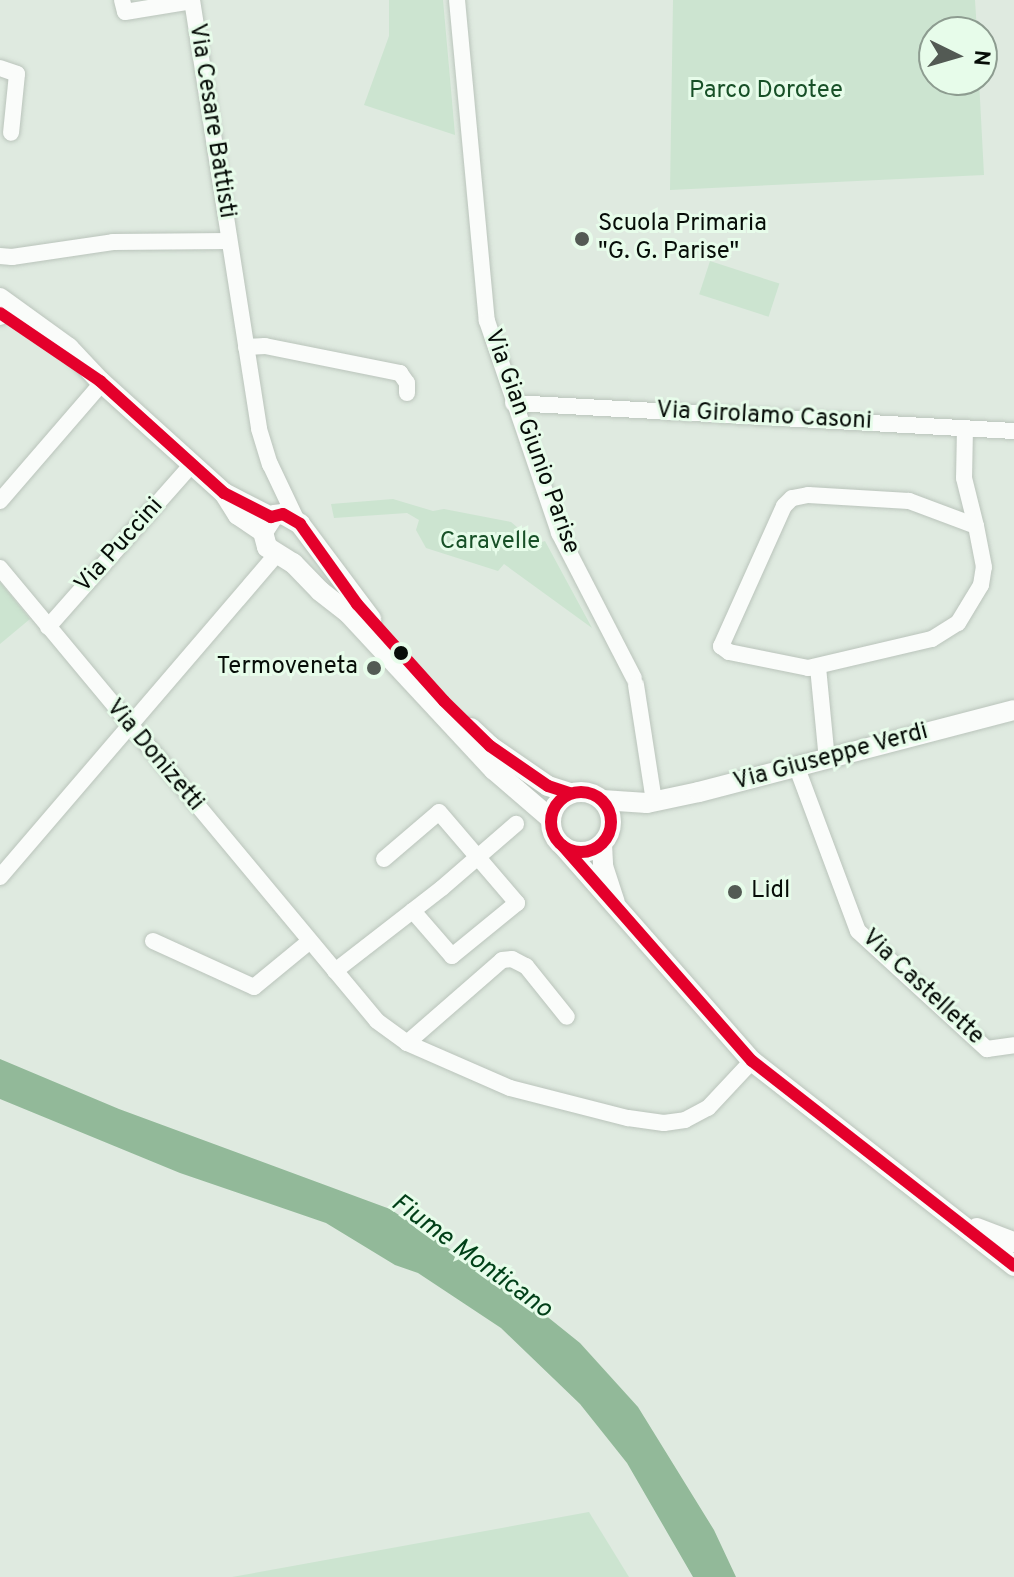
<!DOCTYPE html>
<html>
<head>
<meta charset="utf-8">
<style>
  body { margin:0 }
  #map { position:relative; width:1014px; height:1577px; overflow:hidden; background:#dfeae0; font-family:Overpass,sans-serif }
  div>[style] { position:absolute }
  .green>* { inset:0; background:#cce4d0; transform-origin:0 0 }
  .water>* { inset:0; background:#92b999 }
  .roads { filter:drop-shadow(0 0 2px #bac4bb) drop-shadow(0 0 2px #bac4bb) }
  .minor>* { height:16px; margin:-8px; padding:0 8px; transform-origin:8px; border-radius:8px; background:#fafcfa }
  .major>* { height:20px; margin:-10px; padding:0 10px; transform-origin:10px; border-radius:10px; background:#fafcfa }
  .major>.ring { margin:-10px; padding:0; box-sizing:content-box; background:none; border:20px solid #fafcfa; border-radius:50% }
  .bus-1>* { height:12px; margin:-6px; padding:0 6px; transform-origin:6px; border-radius:6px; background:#e4002b }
  .bus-1>.ring { margin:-6px; padding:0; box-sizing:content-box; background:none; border:12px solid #e4002b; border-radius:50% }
  .dots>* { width:22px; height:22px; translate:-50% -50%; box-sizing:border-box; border:4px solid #e7fcea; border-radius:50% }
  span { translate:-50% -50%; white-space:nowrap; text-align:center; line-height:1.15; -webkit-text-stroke:6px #e7fcea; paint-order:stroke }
  .park-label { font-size:24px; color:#175027 }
  .street-label { font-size:24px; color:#070d08 }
  .poi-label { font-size:24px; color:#070d08 }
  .left { translate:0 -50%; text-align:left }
  .right { translate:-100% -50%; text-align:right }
  .water-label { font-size:26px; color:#014018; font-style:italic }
  .north { position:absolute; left:918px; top:16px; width:80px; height:80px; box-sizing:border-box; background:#e7fcea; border:2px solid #8d9c90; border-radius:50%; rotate:95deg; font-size:22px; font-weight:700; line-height:32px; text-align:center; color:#070d08 }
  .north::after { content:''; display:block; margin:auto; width:28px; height:36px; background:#535a54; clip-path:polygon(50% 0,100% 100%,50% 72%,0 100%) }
</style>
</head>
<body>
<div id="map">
  <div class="green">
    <i style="clip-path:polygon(389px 0,443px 0,455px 135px,364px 105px,389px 36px)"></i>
    <i style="clip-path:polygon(673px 0,975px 0,977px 32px,934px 32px,934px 80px,979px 80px,984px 175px,670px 190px)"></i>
    <i style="left:710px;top:261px;width:73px;height:35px;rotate:18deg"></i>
    <i style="clip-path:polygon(393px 499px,433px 511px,444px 509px,511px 522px,525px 534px,529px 546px,545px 541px,592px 628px,504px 564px,498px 571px,426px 548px,416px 530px,419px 520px,407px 513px,334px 518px,331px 504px)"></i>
    <i style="clip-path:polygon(0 582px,30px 619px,0 644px)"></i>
    <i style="clip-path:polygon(589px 1512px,629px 1577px,232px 1577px)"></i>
  </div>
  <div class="water">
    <i style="clip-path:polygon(0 1059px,119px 1109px,390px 1209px,534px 1306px,580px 1343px,638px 1407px,714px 1530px,736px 1577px,693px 1577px,627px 1463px,580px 1404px,501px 1328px,418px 1273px,395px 1265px,326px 1223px,180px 1173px,0 1099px)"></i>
  </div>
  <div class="roads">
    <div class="minor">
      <i style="left:122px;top:0;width:12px;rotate:76deg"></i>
      <i style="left:125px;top:12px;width:68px;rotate:-9.3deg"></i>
      <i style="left:192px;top:0;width:434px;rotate:81.1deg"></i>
      <i style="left:259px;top:429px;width:37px;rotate:73deg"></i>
      <i style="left:270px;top:464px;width:65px;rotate:64.6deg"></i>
      <i style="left:457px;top:0;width:322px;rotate:84.7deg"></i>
      <i style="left:487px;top:321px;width:224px;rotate:71.2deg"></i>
      <i style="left:559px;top:533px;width:163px;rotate:62.7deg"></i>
      <i style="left:0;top:68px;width:18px;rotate:19deg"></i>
      <i style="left:17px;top:74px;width:59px;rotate:95.8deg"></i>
      <i style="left:0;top:256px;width:12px;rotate:5deg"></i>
      <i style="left:12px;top:257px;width:102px;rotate:-8.4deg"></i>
      <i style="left:113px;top:242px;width:116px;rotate:-0.5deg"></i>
      <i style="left:0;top:317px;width:4px;rotate:-56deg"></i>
      <i style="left:246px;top:347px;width:19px;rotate:-3deg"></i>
      <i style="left:265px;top:346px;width:138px;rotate:11.3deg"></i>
      <i style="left:400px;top:373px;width:12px;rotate:55deg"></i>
      <i style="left:407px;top:383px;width:10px;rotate:90deg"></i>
      <i style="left:513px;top:403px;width:502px;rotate:3.2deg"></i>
      <i style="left:965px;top:428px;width:50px;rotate:91.1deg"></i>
      <i style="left:964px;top:478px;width:49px;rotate:76deg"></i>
      <i style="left:976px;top:526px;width:72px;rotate:-159.5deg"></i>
      <i style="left:909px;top:501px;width:101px;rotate:-176.6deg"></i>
      <i style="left:808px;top:495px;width:16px;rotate:169deg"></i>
      <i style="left:792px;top:498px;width:11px;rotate:135deg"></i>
      <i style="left:784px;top:506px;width:154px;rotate:114.2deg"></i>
      <i style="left:721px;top:646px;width:10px;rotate:37deg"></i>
      <i style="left:729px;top:652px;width:81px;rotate:11.4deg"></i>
      <i style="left:808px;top:668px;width:127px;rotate:-13.2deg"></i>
      <i style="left:932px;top:639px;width:31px;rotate:-32deg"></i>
      <i style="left:958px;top:623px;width:44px;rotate:-58.8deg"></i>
      <i style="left:981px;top:585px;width:18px;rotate:-81deg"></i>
      <i style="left:984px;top:567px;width:42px;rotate:-101deg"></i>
      <i style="left:0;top:501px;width:156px;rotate:-49.2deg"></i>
      <i style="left:0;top:568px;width:589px;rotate:50.23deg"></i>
      <i style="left:377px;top:1021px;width:37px;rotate:36deg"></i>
      <i style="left:407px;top:1043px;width:112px;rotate:23.6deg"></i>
      <i style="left:510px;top:1088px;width:122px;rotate:14.3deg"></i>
      <i style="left:628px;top:1118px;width:36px;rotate:8deg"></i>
      <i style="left:664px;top:1123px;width:21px;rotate:-8deg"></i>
      <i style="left:685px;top:1120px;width:26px;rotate:-28deg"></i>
      <i style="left:708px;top:1108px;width:64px;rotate:-46.9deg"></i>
      <i style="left:48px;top:627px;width:217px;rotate:-48.5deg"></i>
      <i style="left:818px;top:667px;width:93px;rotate:84.5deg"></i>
      <i style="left:636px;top:685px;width:117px;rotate:81.2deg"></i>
      <i style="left:797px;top:768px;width:174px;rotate:69.5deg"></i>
      <i style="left:858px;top:931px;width:175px;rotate:42.5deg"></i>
      <i style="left:987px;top:1049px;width:27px;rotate:-8deg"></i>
      <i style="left:384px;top:859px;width:72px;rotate:-40.5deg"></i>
      <i style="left:439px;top:812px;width:120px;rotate:49.4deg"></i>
      <i style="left:517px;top:903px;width:84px;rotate:140.8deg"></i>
      <i style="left:452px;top:956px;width:60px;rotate:-130.9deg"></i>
      <i style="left:0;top:877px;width:424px;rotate:-49.4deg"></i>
      <i style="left:153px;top:941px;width:111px;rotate:24.5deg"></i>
      <i style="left:254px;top:987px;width:72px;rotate:-39.4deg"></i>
      <i style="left:335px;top:971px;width:135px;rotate:-37.8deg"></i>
      <i style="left:442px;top:888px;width:98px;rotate:-40.9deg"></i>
      <i style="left:407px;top:1043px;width:126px;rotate:-41.1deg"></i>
      <i style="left:502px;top:960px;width:10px;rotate:-6deg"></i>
      <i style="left:512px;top:959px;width:16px;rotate:27deg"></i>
      <i style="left:526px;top:966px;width:65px;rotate:51.2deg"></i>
    </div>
    <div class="major">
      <i style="left:0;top:298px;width:85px;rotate:35.9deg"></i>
      <i style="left:69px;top:348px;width:45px;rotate:46.8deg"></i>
      <i style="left:100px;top:381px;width:167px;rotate:42.1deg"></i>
      <i style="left:224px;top:493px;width:53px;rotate:27.1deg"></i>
      <i style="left:224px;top:493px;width:26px;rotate:58deg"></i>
      <i style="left:238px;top:515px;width:30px;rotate:34deg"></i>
      <i style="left:263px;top:532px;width:16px;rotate:75deg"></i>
      <i style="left:267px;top:547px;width:31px;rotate:32deg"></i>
      <i style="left:293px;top:563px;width:39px;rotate:46deg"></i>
      <i style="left:320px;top:591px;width:37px;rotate:38deg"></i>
      <i style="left:349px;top:614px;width:213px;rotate:47.1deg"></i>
      <i style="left:494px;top:770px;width:75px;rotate:40.7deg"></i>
      <i style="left:263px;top:532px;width:20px;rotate:-57deg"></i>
      <i style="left:274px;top:515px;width:9px;rotate:-6deg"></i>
      <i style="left:283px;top:514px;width:20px;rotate:30deg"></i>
      <i style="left:300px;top:524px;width:119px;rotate:53.2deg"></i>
      <i style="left:471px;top:728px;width:26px;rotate:43deg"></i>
      <i style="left:490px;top:746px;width:70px;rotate:34.6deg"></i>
      <i style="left:548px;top:786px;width:23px;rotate:18deg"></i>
      <i class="ring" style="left:551px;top:792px;width:40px;height:40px"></i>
      <i style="left:602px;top:800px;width:45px;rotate:3.8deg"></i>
      <i style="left:647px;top:803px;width:53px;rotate:-11.9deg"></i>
      <i style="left:699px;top:792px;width:325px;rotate:-14.6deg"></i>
      <i style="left:602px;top:844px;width:22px;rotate:87deg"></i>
      <i style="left:603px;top:866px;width:38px;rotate:72deg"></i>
      <i style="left:563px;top:846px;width:286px;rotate:48.7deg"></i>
      <i style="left:752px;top:1061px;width:333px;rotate:38deg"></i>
      <i style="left:977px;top:1228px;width:40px;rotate:21deg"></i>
    </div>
  </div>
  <div class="bus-1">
    <i style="left:0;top:313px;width:121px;rotate:34.2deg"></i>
    <i style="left:100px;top:381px;width:167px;rotate:42.1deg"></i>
    <i style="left:224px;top:493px;width:53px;rotate:27.1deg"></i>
    <i style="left:271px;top:517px;width:12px;rotate:-14deg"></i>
    <i style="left:283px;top:514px;width:20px;rotate:30deg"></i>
    <i style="left:300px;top:524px;width:98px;rotate:54.5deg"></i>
    <i style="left:357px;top:604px;width:130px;rotate:48.1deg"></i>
    <i style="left:444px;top:701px;width:64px;rotate:44.4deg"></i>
    <i style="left:490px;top:746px;width:70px;rotate:34.6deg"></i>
    <i style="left:548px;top:786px;width:23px;rotate:18deg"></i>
    <i class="ring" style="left:551px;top:792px;width:48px;height:48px"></i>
    <i style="left:563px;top:846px;width:286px;rotate:48.7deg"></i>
    <i style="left:752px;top:1061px;width:333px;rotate:38deg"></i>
  </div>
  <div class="dots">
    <i style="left:582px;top:239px;background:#535a54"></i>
    <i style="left:401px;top:653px;background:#070d08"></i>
    <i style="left:374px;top:668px;background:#535a54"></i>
    <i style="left:735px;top:892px;background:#535a54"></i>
  </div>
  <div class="park-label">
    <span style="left:766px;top:92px">Parco Dorotee</span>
    <span style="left:490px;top:543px">Caravelle</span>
  </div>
  <div class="street-label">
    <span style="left:211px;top:121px;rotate:81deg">Via Cesare Battisti</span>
    <span style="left:764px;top:417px;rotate:3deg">Via Girolamo Casoni</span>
    <span style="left:531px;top:442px;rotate:70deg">Via Gian Giunio Parise</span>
    <span style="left:120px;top:546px;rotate:-48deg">Via Puccini</span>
    <span style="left:154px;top:756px;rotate:50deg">Via Donizetti</span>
    <span style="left:831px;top:758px;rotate:-15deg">Via Giuseppe Verdi</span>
    <span style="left:922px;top:988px;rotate:43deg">Via Castellette</span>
  </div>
  <div class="poi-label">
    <span class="left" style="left:598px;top:239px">Scuola Primaria<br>"G. G. Parise"</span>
    <span class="right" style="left:358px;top:668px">Termoveneta</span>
    <span class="left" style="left:751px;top:892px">Lidl</span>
  </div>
  <div class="water-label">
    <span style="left:471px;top:1257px;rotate:36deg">Fiume Monticano</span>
  </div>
  <div class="north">N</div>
</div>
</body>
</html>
